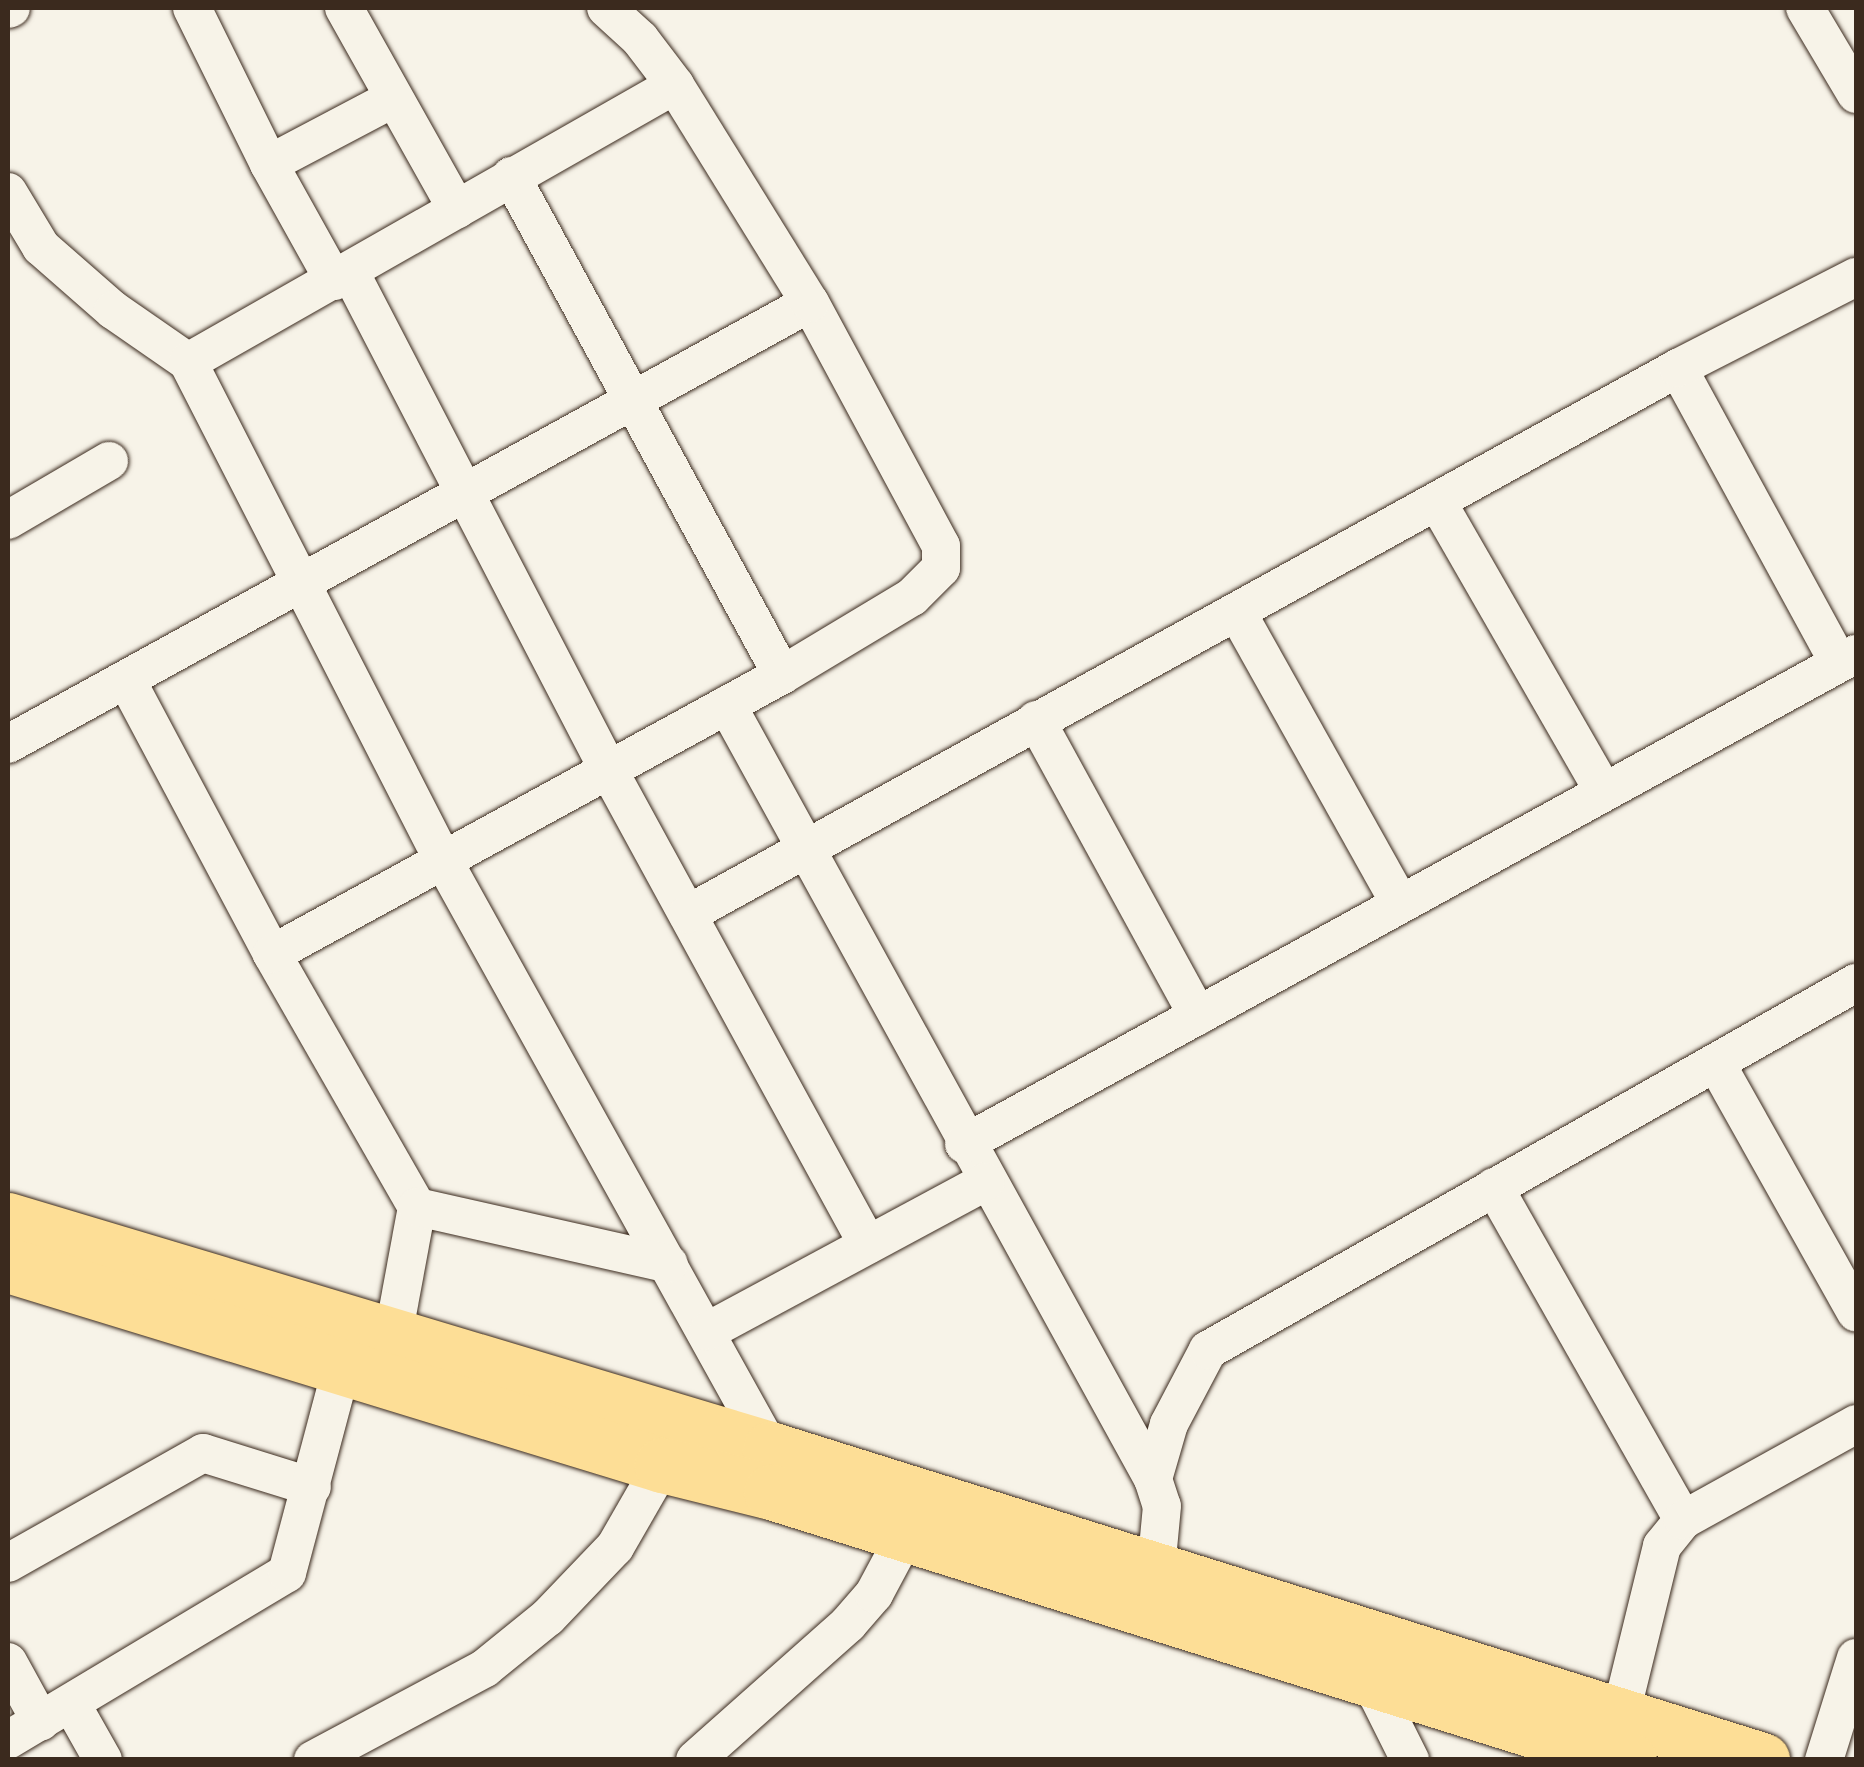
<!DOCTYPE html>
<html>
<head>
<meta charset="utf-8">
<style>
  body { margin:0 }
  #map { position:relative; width:1864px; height:1767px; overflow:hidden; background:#f7f3e8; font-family:Dekko,sans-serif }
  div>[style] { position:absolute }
  .roads { filter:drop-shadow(0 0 2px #3b2a1e) drop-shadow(0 0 2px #3b2a1e) }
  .street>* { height:38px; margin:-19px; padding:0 19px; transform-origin:19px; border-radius:19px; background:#f7f3e8 }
  .primary>* { height:55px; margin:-27.5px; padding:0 27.5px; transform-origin:27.5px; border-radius:27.5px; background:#fdde96 }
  span { translate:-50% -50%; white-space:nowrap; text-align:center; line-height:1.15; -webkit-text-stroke:8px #f7f3e8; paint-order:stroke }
  .frame { position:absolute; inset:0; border:10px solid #3b2a1e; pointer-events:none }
</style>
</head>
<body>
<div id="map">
  <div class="roads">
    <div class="street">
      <i style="left:192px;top:8px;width:174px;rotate:63.7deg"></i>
      <i style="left:269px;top:164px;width:141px;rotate:-27.8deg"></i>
      <i style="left:344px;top:8px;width:231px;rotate:60.7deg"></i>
      <i style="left:1805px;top:8px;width:100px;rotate:59.3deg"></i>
      <i style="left:8px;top:9px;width:3px;rotate:-18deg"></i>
      <i style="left:269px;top:164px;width:134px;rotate:60.9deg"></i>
      <i style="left:511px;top:176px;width:568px;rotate:61.49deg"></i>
      <i style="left:8px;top:192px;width:64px;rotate:59deg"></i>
      <i style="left:41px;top:247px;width:96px;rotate:41.2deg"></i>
      <i style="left:113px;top:310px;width:91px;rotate:34.7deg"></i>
      <i style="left:188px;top:362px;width:559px;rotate:62.89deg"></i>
      <i style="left:443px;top:860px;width:674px;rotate:60.96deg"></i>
      <i style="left:350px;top:272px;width:560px;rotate:62.57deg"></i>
      <i style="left:608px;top:769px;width:542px;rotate:61.36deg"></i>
      <i style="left:188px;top:362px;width:560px;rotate:-29.63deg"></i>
      <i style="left:1678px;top:368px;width:336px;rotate:61.4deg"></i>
      <i style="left:1439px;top:505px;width:329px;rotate:60.1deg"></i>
      <i style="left:8px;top:520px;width:117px;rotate:-30.3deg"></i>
      <i style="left:1237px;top:612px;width:334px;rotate:60.8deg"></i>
      <i style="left:127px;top:681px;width:309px;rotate:62deg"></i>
      <i style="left:272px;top:954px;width:292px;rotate:60.2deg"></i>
      <i style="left:417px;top:1207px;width:132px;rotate:100.5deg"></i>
      <i style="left:727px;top:705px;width:883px;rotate:61.17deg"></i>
      <i style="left:1153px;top:1479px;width:28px;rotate:72deg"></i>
      <i style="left:1162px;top:1506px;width:63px;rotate:95.4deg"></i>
      <i style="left:1036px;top:720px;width:337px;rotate:61.3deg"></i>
      <i style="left:8px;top:744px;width:915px;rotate:-28.81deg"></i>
      <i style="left:688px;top:914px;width:1131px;rotate:-28.88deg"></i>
      <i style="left:1678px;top:368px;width:200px;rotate:-27.1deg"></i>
      <i style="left:272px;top:954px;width:581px;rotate:-28.68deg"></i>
      <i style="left:782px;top:675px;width:152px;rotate:-31deg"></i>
      <i style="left:912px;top:597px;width:41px;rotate:-45deg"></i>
      <i style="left:941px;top:568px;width:22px;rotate:-90deg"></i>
      <i style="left:941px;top:546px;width:276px;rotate:-118.3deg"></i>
      <i style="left:810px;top:303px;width:256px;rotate:-121.8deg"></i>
      <i style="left:675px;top:85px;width:58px;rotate:-127.3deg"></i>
      <i style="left:640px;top:39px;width:46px;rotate:-137.6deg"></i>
      <i style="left:1716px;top:1063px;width:286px;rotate:60.7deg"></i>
      <i style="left:964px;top:1144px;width:1018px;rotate:-28.78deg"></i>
      <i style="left:1494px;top:1187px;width:383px;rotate:60.4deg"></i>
      <i style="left:417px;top:1207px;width:258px;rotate:12.7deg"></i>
      <i style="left:708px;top:1331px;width:315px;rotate:-28.3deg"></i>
      <i style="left:1153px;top:1479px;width:57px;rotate:-73.8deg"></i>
      <i style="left:1169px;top:1424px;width:84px;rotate:-62.2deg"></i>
      <i style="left:1208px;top:1350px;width:745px;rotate:-29.53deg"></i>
      <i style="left:8px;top:1563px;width:224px;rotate:-29.4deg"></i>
      <i style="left:203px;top:1453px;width:114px;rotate:17.3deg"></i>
      <i style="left:8px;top:1662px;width:68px;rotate:61.2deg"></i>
      <i style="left:1364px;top:1668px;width:103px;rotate:63.4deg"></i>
      <i style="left:72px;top:1705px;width:63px;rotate:60.6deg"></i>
      <i style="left:1620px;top:1717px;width:176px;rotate:-76.2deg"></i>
      <i style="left:1662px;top:1546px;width:33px;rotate:-51deg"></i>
      <i style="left:1683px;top:1520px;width:198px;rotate:-29deg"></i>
      <i style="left:8px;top:1740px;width:325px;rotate:-30.9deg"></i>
      <i style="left:287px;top:1573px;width:234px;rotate:-75.1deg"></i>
      <i style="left:313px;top:1760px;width:195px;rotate:-28.1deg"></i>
      <i style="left:485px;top:1668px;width:81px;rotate:-39deg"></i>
      <i style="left:548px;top:1617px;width:97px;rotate:-46.3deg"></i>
      <i style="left:615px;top:1547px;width:114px;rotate:-60.1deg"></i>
      <i style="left:695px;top:1760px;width:205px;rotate:-41.6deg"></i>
      <i style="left:848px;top:1624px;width:40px;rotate:-49deg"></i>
      <i style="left:874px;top:1594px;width:68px;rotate:-61.9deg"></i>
      <i style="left:1824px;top:1760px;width:107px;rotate:-72.6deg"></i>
    </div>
    <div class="primary">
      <i style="left:8px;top:1220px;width:796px;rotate:16.73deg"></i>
      <i style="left:770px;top:1449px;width:1040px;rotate:17.41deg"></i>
      <i style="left:8px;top:1265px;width:684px;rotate:17deg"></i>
      <i style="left:662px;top:1465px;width:112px;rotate:13.9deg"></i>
      <i style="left:771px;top:1492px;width:899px;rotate:17.35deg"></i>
    </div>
  </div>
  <div class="frame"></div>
</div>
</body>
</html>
